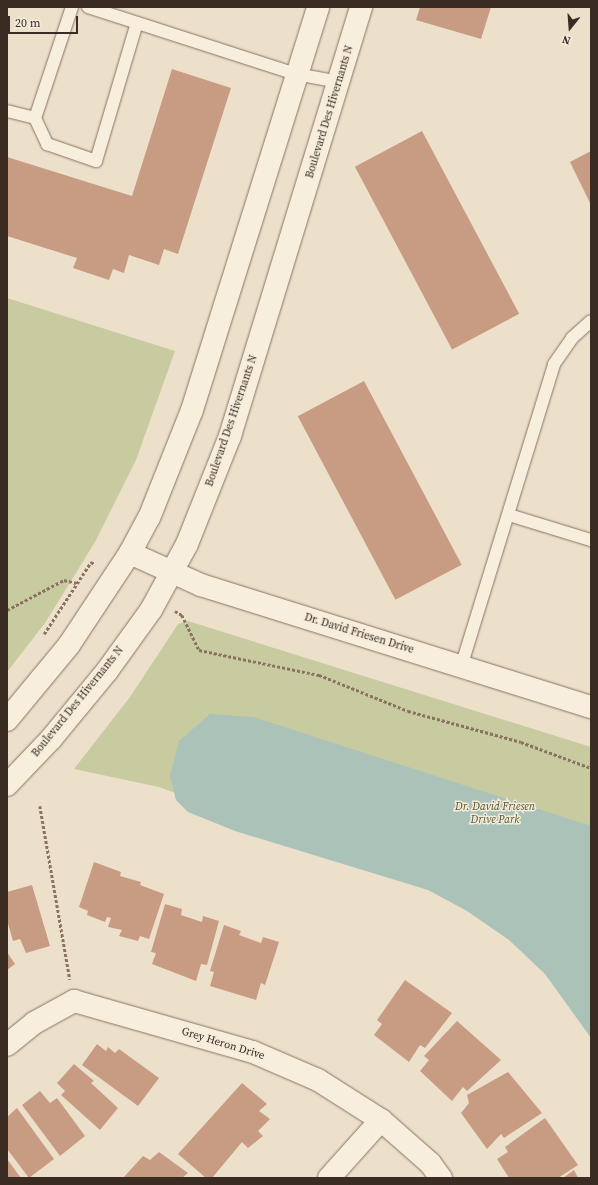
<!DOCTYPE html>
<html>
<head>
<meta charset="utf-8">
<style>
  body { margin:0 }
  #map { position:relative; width:598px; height:1185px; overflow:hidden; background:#ede0cb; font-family:"Source Serif 4",serif }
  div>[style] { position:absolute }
  .green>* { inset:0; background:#c8cb9f }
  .water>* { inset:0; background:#abc2b9 }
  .building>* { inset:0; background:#c89b83; transform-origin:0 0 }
  .path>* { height:2.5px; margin-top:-1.25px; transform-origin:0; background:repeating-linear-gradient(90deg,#897360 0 3px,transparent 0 5px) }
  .roads { filter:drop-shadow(0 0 1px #897360) drop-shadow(0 0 1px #897360) }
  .lane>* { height:12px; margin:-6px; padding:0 6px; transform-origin:6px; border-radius:6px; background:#f8eede }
  .street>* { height:22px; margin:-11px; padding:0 11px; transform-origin:11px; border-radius:11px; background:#f8eede }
  .secondary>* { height:22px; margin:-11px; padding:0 11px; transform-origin:11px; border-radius:11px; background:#f8eede }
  span { translate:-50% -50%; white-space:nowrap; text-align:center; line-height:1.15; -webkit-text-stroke:3px #f4ebda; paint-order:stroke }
  .street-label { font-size:11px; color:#3a2c22 }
  .park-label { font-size:11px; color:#4e562a; font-style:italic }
  .frame { position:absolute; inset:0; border:8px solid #3a2c22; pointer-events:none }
  .north { position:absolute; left:550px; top:8px; width:40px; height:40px; -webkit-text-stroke:3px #f4ebda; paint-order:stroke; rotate:197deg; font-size:11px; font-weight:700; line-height:16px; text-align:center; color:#3a2c22 }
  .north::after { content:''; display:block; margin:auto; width:14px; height:18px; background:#3a2c22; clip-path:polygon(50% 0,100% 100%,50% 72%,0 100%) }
  .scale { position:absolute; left:8px; top:16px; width:70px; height:18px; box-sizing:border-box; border:2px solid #3a2c22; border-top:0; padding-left:5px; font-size:12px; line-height:14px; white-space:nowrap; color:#3a2c22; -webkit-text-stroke:3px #f4ebda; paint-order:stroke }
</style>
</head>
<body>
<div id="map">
  <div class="green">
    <i style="clip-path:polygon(7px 298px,175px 351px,136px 460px,95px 542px,45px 623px,7px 672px)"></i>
    <i style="clip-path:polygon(188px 621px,591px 747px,591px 1026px,545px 965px,445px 892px,159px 787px,74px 769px,130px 697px,178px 624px)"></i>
  </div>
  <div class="water">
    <i style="clip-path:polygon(210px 714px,253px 717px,591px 826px,591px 1038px,545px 974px,509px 940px,467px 911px,428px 890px,235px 831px,188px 812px,176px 800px,170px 776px,179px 741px)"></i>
  </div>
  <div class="building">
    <i style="clip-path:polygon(420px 7px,491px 7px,481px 39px,416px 20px)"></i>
    <i style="clip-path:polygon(172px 69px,231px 88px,178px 254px,164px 249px,159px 265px,129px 255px,124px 273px,113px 269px,109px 280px,73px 268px,77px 258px,7px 236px,7px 157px,132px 196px)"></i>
    <i style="left:422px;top:131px;width:207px;height:76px;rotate:62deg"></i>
    <i style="clip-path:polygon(591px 151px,591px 205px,570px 162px)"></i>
    <i style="left:364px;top:381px;width:208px;height:75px;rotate:62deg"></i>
    <i style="clip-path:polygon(94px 862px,121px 872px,120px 876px,141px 882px,140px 885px,164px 894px,149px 939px,140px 936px,138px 941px,119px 936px,122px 930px,108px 927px,111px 918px,107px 917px,105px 922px,87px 915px,88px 911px,79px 907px)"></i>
    <i style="clip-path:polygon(32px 885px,50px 946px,26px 953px,20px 939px,13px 941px,7px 920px,7px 892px)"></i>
    <i style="clip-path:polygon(165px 904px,182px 909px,181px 915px,202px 922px,203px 916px,219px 921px,207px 965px,201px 964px,196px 981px,152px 964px,156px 953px,151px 952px)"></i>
    <i style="clip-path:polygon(224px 925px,241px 931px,239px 935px,261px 943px,263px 937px,279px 942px,265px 985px,261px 983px,256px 1000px,210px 986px,214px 972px,210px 971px)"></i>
    <i style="clip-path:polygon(7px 952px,15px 964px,7px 970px)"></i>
    <i style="clip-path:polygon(405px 980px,452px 1013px,425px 1048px,420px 1045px,409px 1062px,374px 1035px,382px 1024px,377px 1020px)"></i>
    <i style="clip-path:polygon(457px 1021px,501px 1060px,467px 1091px,463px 1087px,452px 1101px,420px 1071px,429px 1060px,424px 1056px)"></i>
    <i style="clip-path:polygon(97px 1044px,106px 1051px,108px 1047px,115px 1053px,119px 1049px,159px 1078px,138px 1106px,82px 1065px)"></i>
    <i style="clip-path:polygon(74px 1064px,94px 1081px,91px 1083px,118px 1108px,100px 1130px,61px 1095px,65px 1091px,57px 1083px)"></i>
    <i style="clip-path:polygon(508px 1072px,542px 1113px,504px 1138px,501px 1134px,487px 1149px,461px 1113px,469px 1103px,467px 1095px)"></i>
    <i style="clip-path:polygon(242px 1083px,267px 1104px,259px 1111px,270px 1119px,258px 1131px,263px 1136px,248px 1148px,242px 1142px,212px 1178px,206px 1178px,178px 1154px)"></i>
    <i style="clip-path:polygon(40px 1091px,50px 1103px,57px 1098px,85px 1136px,60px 1156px,22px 1105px)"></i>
    <i style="clip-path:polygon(17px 1108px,54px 1159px,29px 1178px,7px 1149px,7px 1117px)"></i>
    <i style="clip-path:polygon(545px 1118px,578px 1165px,558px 1178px,509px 1178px,497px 1159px,508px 1152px,505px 1147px)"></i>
    <i style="clip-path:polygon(159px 1152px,188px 1173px,182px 1178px,123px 1178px,143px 1156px,150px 1160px)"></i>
    <i style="clip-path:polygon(7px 1159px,21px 1178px,7px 1178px)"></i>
    <i style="clip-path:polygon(574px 1170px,578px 1178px,563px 1178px)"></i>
  </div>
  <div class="path">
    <i style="left:7px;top:610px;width:64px;rotate:-27.8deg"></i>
    <i style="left:64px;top:580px;width:13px;rotate:13deg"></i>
    <i style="left:175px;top:611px;width:8px;rotate:30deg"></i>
    <i style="left:182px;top:615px;width:39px;rotate:64deg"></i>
    <i style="left:199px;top:650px;width:123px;rotate:11.8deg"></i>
    <i style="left:319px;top:675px;width:96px;rotate:22deg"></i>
    <i style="left:408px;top:711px;width:117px;rotate:15.3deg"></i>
    <i style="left:521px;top:742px;width:75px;rotate:20.4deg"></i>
    <i style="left:44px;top:634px;width:86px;rotate:-56.9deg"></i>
    <i style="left:91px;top:562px;width:4px;rotate:27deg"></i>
    <i style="left:40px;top:806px;width:176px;rotate:80.2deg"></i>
  </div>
  <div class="roads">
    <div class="lane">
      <i style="left:72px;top:7px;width:117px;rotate:108.4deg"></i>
      <i style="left:35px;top:118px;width:29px;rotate:65deg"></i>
      <i style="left:47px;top:144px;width:52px;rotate:19.1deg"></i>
      <i style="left:96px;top:161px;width:144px;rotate:-73.5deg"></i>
      <i style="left:88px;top:7px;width:219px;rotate:17.9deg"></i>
      <i style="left:296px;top:74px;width:44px;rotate:10.5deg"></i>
      <i style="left:7px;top:111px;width:29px;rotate:14deg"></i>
      <i style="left:509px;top:515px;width:86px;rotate:17deg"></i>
      <i style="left:461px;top:667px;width:317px;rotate:-72.9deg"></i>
      <i style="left:554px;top:364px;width:32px;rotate:-55deg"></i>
      <i style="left:572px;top:338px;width:25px;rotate:-42deg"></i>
    </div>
    <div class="street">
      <i style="left:130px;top:553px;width:78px;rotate:24.3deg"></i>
      <i style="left:201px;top:585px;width:409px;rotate:17.4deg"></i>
      <i style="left:7px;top:1045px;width:35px;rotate:-39deg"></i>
      <i style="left:34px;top:1023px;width:46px;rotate:-28.8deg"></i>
      <i style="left:74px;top:1001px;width:186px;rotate:15.9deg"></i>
      <i style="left:253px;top:1052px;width:71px;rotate:23.3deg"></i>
      <i style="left:318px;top:1080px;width:75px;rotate:32.4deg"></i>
      <i style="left:381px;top:1120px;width:65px;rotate:41.3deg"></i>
      <i style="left:430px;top:1163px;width:19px;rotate:54deg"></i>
      <i style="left:329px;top:1178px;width:78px;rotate:-48.1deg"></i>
    </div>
    <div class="secondary">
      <i style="left:7px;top:720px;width:97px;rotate:-50.4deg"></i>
      <i style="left:69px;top:645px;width:110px;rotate:-56.5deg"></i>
      <i style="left:130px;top:553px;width:40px;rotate:-62deg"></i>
      <i style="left:149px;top:518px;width:116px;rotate:-68.3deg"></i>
      <i style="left:192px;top:410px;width:422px;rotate:-72.6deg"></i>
      <i style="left:7px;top:785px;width:64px;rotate:-46.3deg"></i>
      <i style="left:51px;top:739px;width:88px;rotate:-50.5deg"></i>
      <i style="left:107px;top:671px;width:75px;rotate:-54.2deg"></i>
      <i style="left:151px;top:610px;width:75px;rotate:-61.4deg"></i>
      <i style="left:187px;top:544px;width:116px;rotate:-68.3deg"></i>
      <i style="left:230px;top:436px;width:449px;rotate:-73deg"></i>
    </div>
  </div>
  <div class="street-label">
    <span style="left:330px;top:112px;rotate:-73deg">Boulevard Des Hivernants N</span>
    <span style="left:232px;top:421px;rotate:-71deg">Boulevard Des Hivernants N</span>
    <span style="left:359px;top:634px;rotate:17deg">Dr. David Friesen Drive</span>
    <span style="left:78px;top:702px;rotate:-51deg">Boulevard Des Hivernants N</span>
    <span style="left:223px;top:1044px;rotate:17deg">Grey Heron Drive</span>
  </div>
  <div class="park-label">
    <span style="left:495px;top:814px">Dr. David Friesen<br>Drive Park</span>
  </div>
  <div class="frame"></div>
  <div class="north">N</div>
  <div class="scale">20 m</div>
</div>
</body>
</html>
